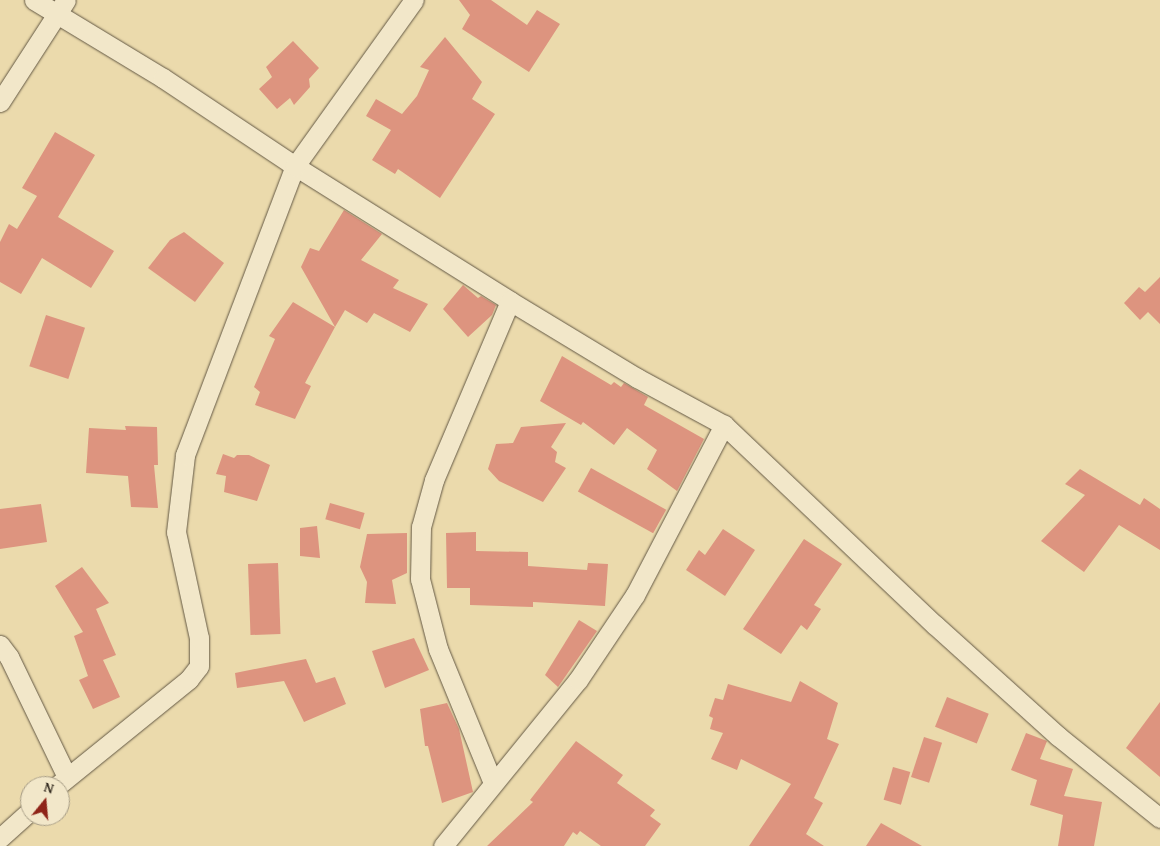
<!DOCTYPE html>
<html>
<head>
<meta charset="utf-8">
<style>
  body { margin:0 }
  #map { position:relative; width:1160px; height:846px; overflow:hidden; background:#ebdaac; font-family:"Gentium Book Plus",serif }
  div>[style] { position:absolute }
  .building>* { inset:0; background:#dd947f; transform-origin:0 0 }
  .roads { filter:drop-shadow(0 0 1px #635844) drop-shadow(0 0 1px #635844) }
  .minor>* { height:19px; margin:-9.5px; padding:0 9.5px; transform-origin:9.5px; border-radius:9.5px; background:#f2e7c9 }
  span { translate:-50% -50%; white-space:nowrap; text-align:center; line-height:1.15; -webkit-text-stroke:4px #f2e7c9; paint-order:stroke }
  .north { position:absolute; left:20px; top:776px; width:50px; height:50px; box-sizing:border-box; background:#f2e7c9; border:1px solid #a79d86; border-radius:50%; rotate:17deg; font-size:14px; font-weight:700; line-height:20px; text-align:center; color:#362d22 }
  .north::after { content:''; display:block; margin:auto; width:18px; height:22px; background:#8f2418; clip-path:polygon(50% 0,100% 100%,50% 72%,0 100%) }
</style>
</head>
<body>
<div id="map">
  <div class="building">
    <i style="clip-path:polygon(459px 0,491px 0,527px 25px,537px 10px,560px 24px,529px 72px,462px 29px,470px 15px)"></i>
    <i style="clip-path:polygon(445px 37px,482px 82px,472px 99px,495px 114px,440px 198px,398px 169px,395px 174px,372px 160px,391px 130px,366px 116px,376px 99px,402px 114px,417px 96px,429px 70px,420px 67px)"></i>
    <i style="clip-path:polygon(293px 41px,319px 68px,309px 79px,310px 87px,294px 105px,290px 98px,277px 109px,259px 89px,272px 77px,266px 67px)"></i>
    <i style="clip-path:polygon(55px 132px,95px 155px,58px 217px,114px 251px,91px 288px,42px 258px,21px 294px,0 282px,0 242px,9px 224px,17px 229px,37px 196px,22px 188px)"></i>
    <i style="clip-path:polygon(344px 210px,382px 234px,361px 260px,399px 280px,393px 288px,428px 304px,410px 332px,374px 313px,367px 323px,345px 310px,335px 327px,301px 267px,310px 248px,319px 251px)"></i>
    <i style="clip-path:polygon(184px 232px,224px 263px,195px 302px,148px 268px,170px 240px)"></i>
    <i style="clip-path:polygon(1160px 277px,1160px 324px,1148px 312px,1140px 320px,1124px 303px,1139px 287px,1145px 292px)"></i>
    <i style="clip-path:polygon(463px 285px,478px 298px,481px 296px,496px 305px,492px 315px,468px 337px,443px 309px)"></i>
    <i style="clip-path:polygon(293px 302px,335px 327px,305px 383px,311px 386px,295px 419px,255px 405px,260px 392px,254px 387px,275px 339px,269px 336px)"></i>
    <i style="left:46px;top:315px;width:41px;height:54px;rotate:18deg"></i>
    <i style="clip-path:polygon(562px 356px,611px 385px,614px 382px,621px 387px,624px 383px,648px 397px,644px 405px,704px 439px,677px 491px,647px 469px,657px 450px,627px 428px,614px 445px,583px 422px,581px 425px,540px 401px)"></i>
    <i style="clip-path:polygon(566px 423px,551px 447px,557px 452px,555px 462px,566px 468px,543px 502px,499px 481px,488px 469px,496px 444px,513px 443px,521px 427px)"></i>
    <i style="clip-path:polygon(125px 426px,157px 427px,158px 465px,154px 465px,158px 508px,131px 507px,128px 476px,86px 473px,89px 428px,126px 430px)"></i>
    <i style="clip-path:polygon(223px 454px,234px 458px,237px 455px,249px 455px,270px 465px,257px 501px,224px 492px,226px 476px,216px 474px)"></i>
    <i style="left:591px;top:468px;width:86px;height:27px;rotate:29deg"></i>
    <i style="clip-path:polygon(1080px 469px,1140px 505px,1144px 498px,1160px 509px,1160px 550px,1119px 525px,1084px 572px,1041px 541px,1085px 495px,1065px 484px)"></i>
    <i style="left:330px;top:503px;width:36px;height:17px;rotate:16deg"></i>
    <i style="clip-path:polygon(41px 504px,47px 542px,0 549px,0 509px)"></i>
    <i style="clip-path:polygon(317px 526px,320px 558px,300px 556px,300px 528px)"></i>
    <i style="clip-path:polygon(723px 529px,755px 550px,725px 596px,686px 570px,699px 550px,705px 555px)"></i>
    <i style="clip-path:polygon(476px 532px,476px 551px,528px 552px,528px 566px,587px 570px,588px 563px,608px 564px,605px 606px,533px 602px,533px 607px,470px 605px,470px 588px,447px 588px,446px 533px)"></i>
    <i style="clip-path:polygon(407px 533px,407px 573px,392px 580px,396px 604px,365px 603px,367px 582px,360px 567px,367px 534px)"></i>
    <i style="clip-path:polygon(804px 539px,842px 564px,814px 605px,821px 609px,807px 630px,801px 625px,781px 654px,743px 629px)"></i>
    <i style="left:278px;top:563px;width:71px;height:30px;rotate:88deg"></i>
    <i style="clip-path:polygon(82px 567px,109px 603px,96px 609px,116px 655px,103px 660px,120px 697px,93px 709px,79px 680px,88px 676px,74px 636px,83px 632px,55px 586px)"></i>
    <i style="clip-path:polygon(579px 620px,597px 631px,558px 687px,545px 675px)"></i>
    <i style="clip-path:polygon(414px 638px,429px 670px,385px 688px,372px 651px)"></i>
    <i style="clip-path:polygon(306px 659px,316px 683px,335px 677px,346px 704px,304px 722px,284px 681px,237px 688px,235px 673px)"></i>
    <i style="clip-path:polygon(800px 681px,838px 703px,827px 739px,839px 744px,814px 798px,823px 803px,806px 834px,824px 846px,749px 846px,791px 784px,741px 759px,737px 770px,711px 759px,723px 733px,710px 729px,713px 718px,709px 716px,715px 698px,723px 700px,728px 684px,791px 702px)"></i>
    <i style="left:947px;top:697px;width:45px;height:32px;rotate:22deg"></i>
    <i style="clip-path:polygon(1160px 702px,1160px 777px,1126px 748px)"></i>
    <i style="clip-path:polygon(447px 703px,459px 729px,473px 792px,442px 803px,428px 746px,425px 746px,420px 709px)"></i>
    <i style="clip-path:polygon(1026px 733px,1047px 741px,1040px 759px,1073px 769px,1064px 796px,1102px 802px,1094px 846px,1058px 846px,1063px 815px,1030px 805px,1037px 780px,1011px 770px)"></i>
    <i style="left:924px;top:737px;width:19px;height:42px;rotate:18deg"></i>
    <i style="clip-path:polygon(576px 741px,623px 775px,617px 783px,655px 810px,650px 816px,661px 824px,645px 846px,601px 846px,580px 831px,577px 835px,573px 832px,564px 846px,487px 846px,533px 802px,530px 800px)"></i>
    <i style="left:893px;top:767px;width:18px;height:34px;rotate:16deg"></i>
    <i style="clip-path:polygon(881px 823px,922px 846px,866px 846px)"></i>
  </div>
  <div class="roads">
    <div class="minor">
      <i style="left:34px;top:0;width:151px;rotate:31.2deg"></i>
      <i style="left:163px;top:78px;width:159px;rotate:33.7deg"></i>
      <i style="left:295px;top:166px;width:254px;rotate:32.1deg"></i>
      <i style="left:510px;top:301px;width:149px;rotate:31.2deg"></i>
      <i style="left:637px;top:378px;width:99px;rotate:28.4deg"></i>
      <i style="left:724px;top:425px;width:291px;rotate:43.5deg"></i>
      <i style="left:935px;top:625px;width:166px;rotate:42.1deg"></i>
      <i style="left:1058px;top:736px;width:131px;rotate:38.8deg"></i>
      <i style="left:0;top:102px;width:121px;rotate:-57.1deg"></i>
      <i style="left:0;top:645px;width:15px;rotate:53deg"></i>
      <i style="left:9px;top:657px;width:133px;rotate:64.2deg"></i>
      <i style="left:493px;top:783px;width:145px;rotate:-112.3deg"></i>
      <i style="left:438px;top:649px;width:72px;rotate:-104.4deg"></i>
      <i style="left:420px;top:579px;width:52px;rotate:-88.9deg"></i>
      <i style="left:421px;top:527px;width:49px;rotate:-74.5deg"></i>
      <i style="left:434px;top:480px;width:194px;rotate:-67deg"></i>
      <i style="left:57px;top:786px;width:170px;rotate:-39deg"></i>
      <i style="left:189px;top:679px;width:16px;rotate:-52deg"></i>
      <i style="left:199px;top:666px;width:28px;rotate:-90deg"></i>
      <i style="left:199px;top:638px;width:108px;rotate:-102.2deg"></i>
      <i style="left:176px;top:532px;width:78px;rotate:-83.3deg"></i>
      <i style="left:185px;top:455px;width:309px;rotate:-69.2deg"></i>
      <i style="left:295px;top:166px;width:204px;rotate:-54.4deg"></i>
      <i style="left:0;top:838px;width:40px;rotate:-42deg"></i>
      <i style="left:443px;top:846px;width:214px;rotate:-50.9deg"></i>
      <i style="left:578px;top:680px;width:102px;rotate:-56.2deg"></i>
      <i style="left:635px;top:595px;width:192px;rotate:-62.4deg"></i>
    </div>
  </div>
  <div class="north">N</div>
</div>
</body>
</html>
